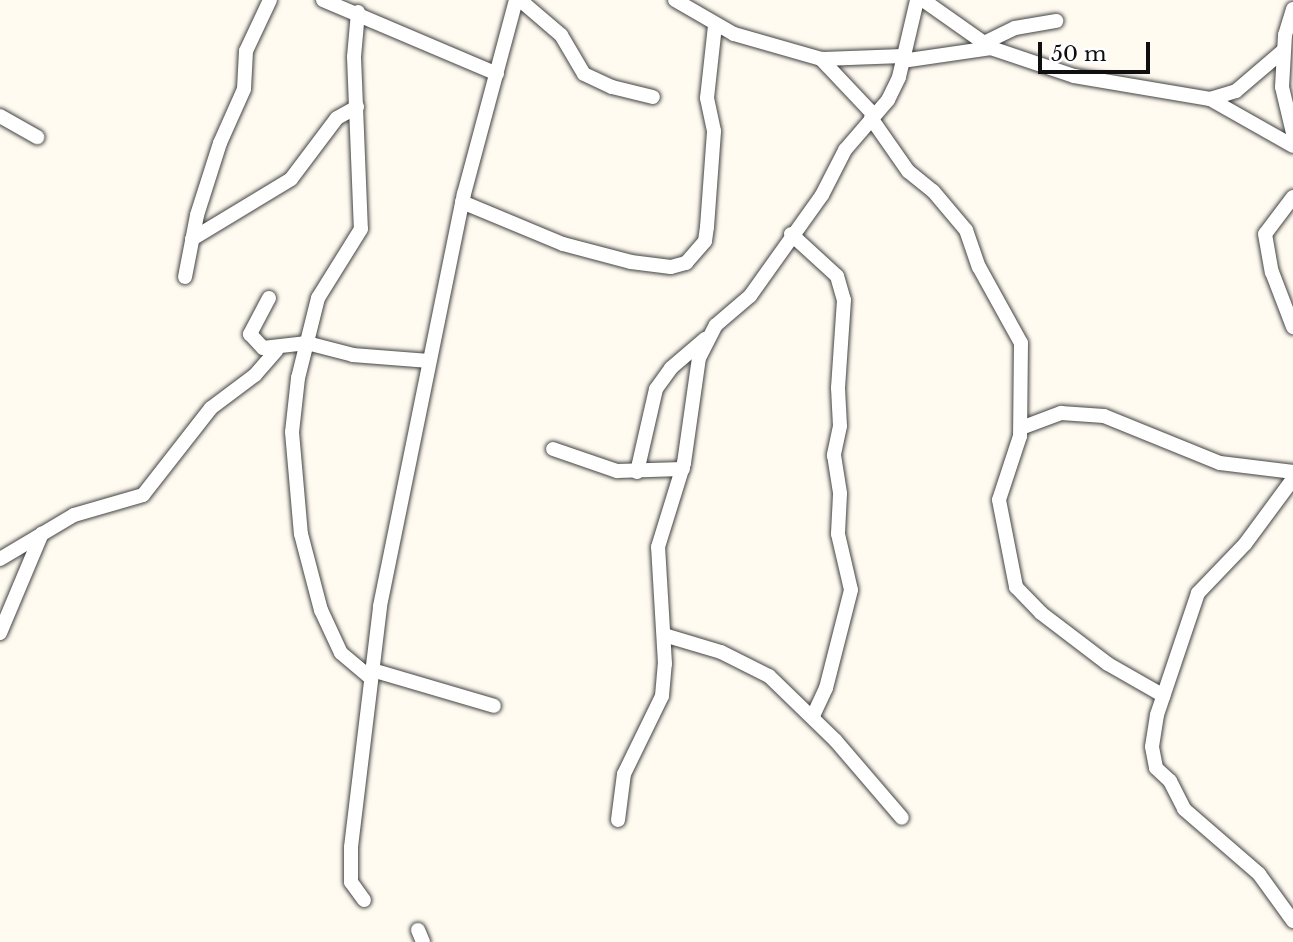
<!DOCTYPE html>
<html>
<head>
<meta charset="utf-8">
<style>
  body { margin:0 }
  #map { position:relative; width:1293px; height:942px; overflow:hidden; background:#fffbf1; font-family:"Libre Baskerville",serif }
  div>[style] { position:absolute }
  .roads { filter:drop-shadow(0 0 2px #424242) drop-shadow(0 0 2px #424242) }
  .minor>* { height:14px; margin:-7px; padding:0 7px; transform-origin:7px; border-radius:7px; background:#fff }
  span { translate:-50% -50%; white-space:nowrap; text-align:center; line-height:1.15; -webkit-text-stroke:7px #fff; paint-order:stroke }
  .scale { position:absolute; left:1038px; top:42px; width:112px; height:32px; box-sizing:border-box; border:4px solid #0f0f0f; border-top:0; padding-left:9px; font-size:21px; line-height:24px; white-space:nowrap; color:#0f0f0f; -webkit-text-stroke:5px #fff; paint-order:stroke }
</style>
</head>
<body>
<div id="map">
  <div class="roads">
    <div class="minor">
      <i style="left:323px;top:0;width:189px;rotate:23deg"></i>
      <i style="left:520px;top:0;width:54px;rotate:40.5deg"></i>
      <i style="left:561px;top:35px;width:45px;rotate:59.5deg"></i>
      <i style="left:584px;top:74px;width:31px;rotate:25deg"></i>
      <i style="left:612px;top:87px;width:42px;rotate:13.7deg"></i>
      <i style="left:675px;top:0;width:68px;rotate:30deg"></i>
      <i style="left:734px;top:34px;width:91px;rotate:16deg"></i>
      <i style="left:821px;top:59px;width:82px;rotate:-2.1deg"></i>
      <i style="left:923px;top:0;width:83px;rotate:35.2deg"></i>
      <i style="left:1293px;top:9px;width:27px;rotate:107deg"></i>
      <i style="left:1285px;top:35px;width:52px;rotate:93.3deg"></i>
      <i style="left:1282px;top:87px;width:47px;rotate:76.6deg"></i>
      <i style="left:358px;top:12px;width:45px;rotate:95.1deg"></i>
      <i style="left:354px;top:57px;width:172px;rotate:87.7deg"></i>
      <i style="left:361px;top:229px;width:81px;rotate:121.9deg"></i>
      <i style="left:318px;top:298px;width:82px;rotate:104deg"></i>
      <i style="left:298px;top:378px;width:54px;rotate:96.3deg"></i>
      <i style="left:292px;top:432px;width:102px;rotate:85deg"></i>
      <i style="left:301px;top:534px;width:79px;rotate:75.3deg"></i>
      <i style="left:321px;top:610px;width:47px;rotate:65.1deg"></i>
      <i style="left:341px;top:653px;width:39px;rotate:40deg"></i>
      <i style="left:984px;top:43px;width:34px;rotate:-26deg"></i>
      <i style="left:1015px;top:28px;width:42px;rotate:-9.7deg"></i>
      <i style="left:821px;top:59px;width:77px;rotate:46.6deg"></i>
      <i style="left:902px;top:61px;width:90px;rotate:-8.3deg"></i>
      <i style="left:991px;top:48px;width:88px;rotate:18.6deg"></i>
      <i style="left:1074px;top:76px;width:138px;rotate:9.6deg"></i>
      <i style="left:1210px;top:99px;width:27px;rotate:-17deg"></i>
      <i style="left:1236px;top:91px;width:63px;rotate:-40.5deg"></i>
      <i style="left:1210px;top:99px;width:95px;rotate:29.5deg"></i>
      <i style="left:0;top:116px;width:43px;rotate:29.6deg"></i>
      <i style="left:871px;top:118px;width:65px;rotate:55.1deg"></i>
      <i style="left:908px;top:171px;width:32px;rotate:39deg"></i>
      <i style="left:933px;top:191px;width:51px;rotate:49.8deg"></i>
      <i style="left:966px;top:230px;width:39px;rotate:71deg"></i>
      <i style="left:979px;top:267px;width:87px;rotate:61.1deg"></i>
      <i style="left:1021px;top:343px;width:93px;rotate:90.6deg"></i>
      <i style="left:1020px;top:436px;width:67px;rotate:108.2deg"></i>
      <i style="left:999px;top:500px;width:89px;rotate:78.9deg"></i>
      <i style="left:1016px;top:587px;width:36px;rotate:46deg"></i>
      <i style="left:1041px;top:613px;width:84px;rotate:37.3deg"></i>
      <i style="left:1108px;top:664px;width:64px;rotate:29.7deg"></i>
      <i style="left:1293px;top:197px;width:46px;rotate:127.1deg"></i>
      <i style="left:1265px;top:234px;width:39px;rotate:80deg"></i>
      <i style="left:1272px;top:272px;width:59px;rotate:69.1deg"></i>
      <i style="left:462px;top:202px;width:109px;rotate:22.6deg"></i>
      <i style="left:563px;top:244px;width:70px;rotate:14.8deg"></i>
      <i style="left:631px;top:262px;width:40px;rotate:7.1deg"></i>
      <i style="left:671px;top:267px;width:16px;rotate:-15deg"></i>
      <i style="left:686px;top:263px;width:29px;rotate:-49deg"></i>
      <i style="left:705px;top:241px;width:14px;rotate:-82deg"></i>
      <i style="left:707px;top:227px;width:96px;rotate:-85.8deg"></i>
      <i style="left:714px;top:131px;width:34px;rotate:-102deg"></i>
      <i style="left:707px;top:98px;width:72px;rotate:-83.7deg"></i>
      <i style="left:791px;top:234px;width:62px;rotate:42.4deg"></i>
      <i style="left:837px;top:276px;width:25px;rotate:74deg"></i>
      <i style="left:844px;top:300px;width:88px;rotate:93.9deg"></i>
      <i style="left:838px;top:388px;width:38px;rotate:87deg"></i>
      <i style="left:840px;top:426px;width:30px;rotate:102deg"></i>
      <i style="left:834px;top:455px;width:39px;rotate:81deg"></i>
      <i style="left:840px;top:494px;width:40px;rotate:92.9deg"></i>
      <i style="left:838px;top:534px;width:57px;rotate:76.9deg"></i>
      <i style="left:851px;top:590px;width:101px;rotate:104.3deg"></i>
      <i style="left:826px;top:688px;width:31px;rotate:115deg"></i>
      <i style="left:192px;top:239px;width:116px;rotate:-31.2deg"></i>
      <i style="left:291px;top:179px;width:76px;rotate:-53deg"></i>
      <i style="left:337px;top:118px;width:23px;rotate:-29deg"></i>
      <i style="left:185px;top:277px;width:63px;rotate:-79deg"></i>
      <i style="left:197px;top:215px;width:76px;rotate:-72.3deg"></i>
      <i style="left:220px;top:143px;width:59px;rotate:-66deg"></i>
      <i style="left:244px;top:89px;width:38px;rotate:-87deg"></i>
      <i style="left:246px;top:51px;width:56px;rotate:-64.8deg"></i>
      <i style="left:269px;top:298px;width:41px;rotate:117.8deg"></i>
      <i style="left:250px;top:334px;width:19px;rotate:47deg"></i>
      <i style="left:263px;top:348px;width:44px;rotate:-6.5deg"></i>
      <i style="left:307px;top:343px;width:48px;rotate:14.6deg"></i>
      <i style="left:353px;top:355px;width:76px;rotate:4.5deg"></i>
      <i style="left:1021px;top:428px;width:43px;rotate:-20.6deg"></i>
      <i style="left:1061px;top:413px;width:43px;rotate:4deg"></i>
      <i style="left:1104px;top:416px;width:125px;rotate:22.1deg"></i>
      <i style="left:1220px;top:463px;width:74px;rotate:7deg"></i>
      <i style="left:553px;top:449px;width:68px;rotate:19deg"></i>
      <i style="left:617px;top:471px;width:66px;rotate:-1.7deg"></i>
      <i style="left:637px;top:472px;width:85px;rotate:-77.1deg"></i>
      <i style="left:656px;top:389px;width:26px;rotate:-54deg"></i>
      <i style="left:671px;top:368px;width:45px;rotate:-40.5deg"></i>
      <i style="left:1293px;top:479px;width:81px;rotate:126.4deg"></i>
      <i style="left:1245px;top:544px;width:68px;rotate:133.8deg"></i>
      <i style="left:1198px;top:593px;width:129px;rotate:108.6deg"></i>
      <i style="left:1157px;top:715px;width:32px;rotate:99deg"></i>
      <i style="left:1152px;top:747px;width:21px;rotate:79deg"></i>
      <i style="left:1156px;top:768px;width:19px;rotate:43deg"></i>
      <i style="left:1170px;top:781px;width:31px;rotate:63deg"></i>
      <i style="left:1184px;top:809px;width:99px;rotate:40.9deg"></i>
      <i style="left:1259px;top:874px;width:58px;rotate:54.1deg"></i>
      <i style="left:0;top:559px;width:86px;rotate:-30.7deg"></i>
      <i style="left:74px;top:515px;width:72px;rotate:-16.2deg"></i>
      <i style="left:143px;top:495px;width:110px;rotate:-52deg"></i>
      <i style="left:211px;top:408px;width:55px;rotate:-36.9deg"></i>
      <i style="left:255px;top:375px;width:33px;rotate:-49deg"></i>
      <i style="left:0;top:633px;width:108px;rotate:-67.2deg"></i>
      <i style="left:664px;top:635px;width:59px;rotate:16.6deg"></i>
      <i style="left:721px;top:652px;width:54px;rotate:26.6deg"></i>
      <i style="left:769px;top:676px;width:93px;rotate:44.1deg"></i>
      <i style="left:836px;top:741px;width:101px;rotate:49.4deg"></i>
      <i style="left:372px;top:670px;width:127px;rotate:16.4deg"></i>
      <i style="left:618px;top:820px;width:46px;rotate:-82.6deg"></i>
      <i style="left:624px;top:774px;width:87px;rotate:-64deg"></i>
      <i style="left:662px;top:696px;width:32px;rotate:-85deg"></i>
      <i style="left:665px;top:664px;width:117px;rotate:-93.4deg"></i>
      <i style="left:658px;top:547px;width:88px;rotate:-72.8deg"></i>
      <i style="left:684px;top:463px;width:106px;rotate:-81.9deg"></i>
      <i style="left:699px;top:358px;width:37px;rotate:-63deg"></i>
      <i style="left:716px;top:325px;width:45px;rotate:-40.5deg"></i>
      <i style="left:750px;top:296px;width:124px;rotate:-54.5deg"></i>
      <i style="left:822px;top:195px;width:51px;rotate:-62.9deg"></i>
      <i style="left:845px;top:150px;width:66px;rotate:-49.3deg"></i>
      <i style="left:888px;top:100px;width:25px;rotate:-64deg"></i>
      <i style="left:899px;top:77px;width:79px;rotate:-76.8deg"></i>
      <i style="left:364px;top:900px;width:22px;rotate:-126deg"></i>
      <i style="left:351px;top:882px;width:35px;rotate:-90deg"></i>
      <i style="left:351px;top:847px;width:243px;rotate:-83.1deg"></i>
      <i style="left:380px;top:606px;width:420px;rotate:-78.5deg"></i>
      <i style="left:464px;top:194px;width:201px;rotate:-75deg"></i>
      <i style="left:418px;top:930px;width:13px;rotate:67deg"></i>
    </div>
  </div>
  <div class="scale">50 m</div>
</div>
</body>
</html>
